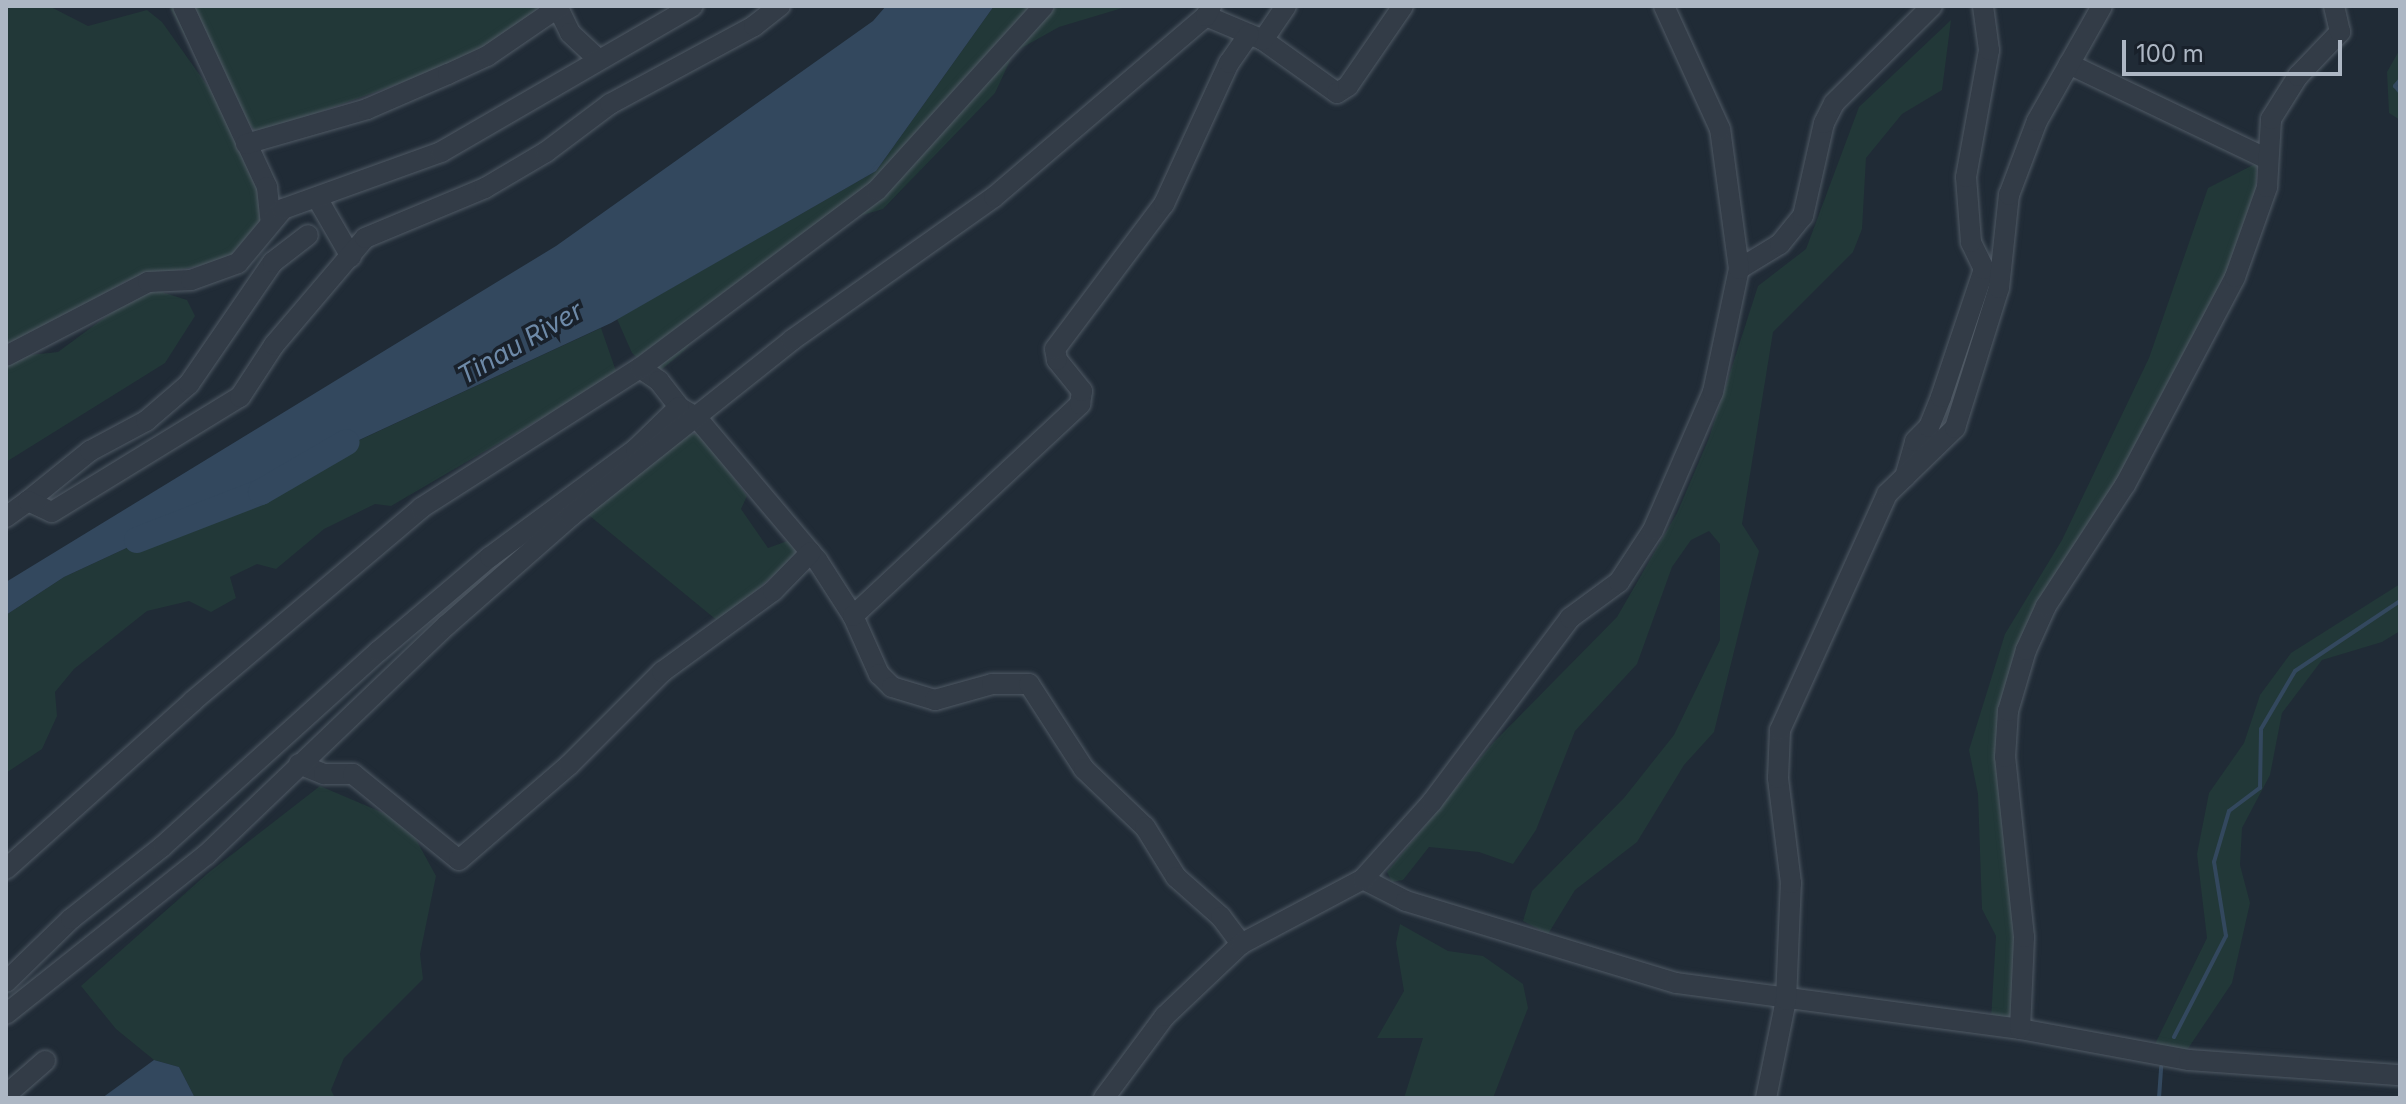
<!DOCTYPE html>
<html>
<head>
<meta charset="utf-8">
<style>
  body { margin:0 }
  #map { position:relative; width:2406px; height:1104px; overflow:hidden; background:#202b36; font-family:Inter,sans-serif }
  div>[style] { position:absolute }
  .green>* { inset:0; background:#223838 }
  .water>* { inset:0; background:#33485e }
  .stream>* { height:4px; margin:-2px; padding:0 2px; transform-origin:2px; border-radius:2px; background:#33485e }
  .river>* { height:26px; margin:-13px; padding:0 13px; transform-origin:13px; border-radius:13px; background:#33485e }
  .roads { filter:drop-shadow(0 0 2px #505a65) drop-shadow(0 0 2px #505a65) }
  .minor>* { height:20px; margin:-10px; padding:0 10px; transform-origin:10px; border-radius:10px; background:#333c47 }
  span { translate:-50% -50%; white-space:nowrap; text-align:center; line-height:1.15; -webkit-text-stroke:7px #19212b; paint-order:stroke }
  .water-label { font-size:26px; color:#6e8aa8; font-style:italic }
  .frame { position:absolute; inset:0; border:8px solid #adb7c4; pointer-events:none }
  .scale { position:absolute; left:2122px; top:40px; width:220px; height:36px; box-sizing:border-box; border:4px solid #adb7c4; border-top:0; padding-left:10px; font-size:24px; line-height:28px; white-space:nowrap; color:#adb7c4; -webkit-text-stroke:6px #19212b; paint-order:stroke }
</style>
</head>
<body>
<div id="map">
  <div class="green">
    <i style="clip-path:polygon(6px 6px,49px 6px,88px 26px,147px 10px,162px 22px,254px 151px,266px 214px,232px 259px,126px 281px,6px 350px)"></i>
    <i style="clip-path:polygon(169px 6px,566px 6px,434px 71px,258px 134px,205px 74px)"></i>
    <i style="clip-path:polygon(994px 6px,1129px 6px,1059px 27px,1014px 52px,995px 93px,883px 209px,832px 224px,730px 292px,685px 350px,655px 375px,632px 353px,617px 319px,876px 171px)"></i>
    <i style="clip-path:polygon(1951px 20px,1942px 90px,1902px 114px,1866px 158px,1862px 229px,1853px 252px,1773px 332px,1742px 524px,1759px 551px,1714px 732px,1684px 765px,1637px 842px,1575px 890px,1548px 934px,1523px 921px,1532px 891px,1624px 798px,1674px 735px,1720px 640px,1720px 544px,1709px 531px,1691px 540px,1672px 567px,1637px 664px,1575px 731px,1536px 830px,1513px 864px,1479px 852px,1429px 847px,1403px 880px,1392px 882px,1387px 872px,1493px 743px,1617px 617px,1677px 513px,1709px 438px,1758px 286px,1806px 249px,1859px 107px)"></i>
    <i style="clip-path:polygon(2400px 49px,2400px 120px,2389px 113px,2387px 72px)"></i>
    <i style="clip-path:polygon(2257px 163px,2255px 206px,2235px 257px,2011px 683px,2016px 1023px,1991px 1020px,1996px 936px,1982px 909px,1978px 794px,1969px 750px,2005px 634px,2062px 540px,2149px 358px,2208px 188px)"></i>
    <i style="clip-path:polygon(146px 287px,187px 300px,195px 316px,165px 363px,6px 462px,6px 366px,21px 356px,58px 352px)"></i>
    <i style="clip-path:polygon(601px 328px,617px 374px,391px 506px,375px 504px,324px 529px,276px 569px,257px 564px,230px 577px,236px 598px,211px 612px,189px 601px,147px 611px,74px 669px,55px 692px,57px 716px,42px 749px,6px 773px,6px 615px,64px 577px)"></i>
    <i style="clip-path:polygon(686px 434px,702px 434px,747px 496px,741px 509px,768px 548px,790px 540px,800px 553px,719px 622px,585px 512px)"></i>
    <i style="clip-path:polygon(2400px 584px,2400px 631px,2382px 642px,2322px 660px,2282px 713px,2270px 775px,2242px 828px,2240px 865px,2250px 903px,2232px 983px,2185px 1053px,2155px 1044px,2207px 938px,2197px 854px,2209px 793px,2244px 743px,2260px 695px,2291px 653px)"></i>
    <i style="clip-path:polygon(320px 786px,407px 823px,436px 876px,420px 954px,423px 979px,344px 1058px,331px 1090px,335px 1098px,195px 1098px,179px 1067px,154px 1060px,116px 1029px,81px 986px,208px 873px)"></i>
    <i style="clip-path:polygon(1400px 924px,1448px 951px,1483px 956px,1523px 984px,1528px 1008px,1493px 1098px,1404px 1098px,1423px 1038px,1377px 1038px,1404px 991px,1396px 943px)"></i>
  </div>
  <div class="water">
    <i style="clip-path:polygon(886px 6px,994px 6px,876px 171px,611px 323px,64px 577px,6px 615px,6px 582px,556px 246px,873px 21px)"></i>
    <i style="clip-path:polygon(154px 1060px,179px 1067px,195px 1098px,102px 1098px)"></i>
  </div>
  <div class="stream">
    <i style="left:2400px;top:80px;width:8px;rotate:130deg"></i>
    <i style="left:2395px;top:86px;width:8px;rotate:50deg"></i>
    <i style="left:2174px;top:1037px;width:114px;rotate:-62.8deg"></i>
    <i style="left:2226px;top:936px;width:75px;rotate:-99.2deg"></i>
    <i style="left:2214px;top:862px;width:53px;rotate:-73.6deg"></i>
    <i style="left:2229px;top:811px;width:39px;rotate:-37deg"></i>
    <i style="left:2260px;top:788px;width:59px;rotate:-89deg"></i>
    <i style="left:2261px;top:729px;width:67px;rotate:-59.6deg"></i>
    <i style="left:2295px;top:671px;width:126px;rotate:-33.7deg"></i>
    <i style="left:2159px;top:1098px;width:31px;rotate:-86deg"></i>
  </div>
  <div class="river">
    <i style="left:137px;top:540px;width:133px;rotate:-21.2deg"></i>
    <i style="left:261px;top:492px;width:99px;rotate:-30.2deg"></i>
  </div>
  <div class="roads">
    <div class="minor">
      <i style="left:183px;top:6px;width:200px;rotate:65.1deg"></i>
      <i style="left:267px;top:187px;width:36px;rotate:84deg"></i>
      <i style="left:557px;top:6px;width:30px;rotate:64deg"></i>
      <i style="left:570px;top:33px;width:37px;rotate:43deg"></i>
      <i style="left:1206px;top:16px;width:62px;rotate:22.8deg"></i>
      <i style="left:1263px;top:40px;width:91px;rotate:35.6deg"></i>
      <i style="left:1337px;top:93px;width:13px;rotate:-32deg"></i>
      <i style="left:1348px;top:86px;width:97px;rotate:-55.5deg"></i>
      <i style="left:1263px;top:40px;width:41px;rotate:-55.9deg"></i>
      <i style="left:2069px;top:64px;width:220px;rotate:25.6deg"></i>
      <i style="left:246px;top:144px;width:126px;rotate:-16.1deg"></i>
      <i style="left:367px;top:109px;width:88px;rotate:-23.4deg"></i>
      <i style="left:448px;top:74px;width:43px;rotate:-24.8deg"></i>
      <i style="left:487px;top:56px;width:88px;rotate:-34.4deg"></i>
      <i style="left:317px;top:198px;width:68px;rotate:60deg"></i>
      <i style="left:1739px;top:269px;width:48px;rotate:-31.4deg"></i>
      <i style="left:1780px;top:244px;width:36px;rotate:-51deg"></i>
      <i style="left:1803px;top:216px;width:95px;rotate:-77.3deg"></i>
      <i style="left:1824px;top:123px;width:22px;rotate:-63deg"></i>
      <i style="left:1834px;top:103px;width:138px;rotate:-44.7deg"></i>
      <i style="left:6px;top:356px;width:160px;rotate:-27.5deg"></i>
      <i style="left:148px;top:282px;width:43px;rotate:-2.7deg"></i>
      <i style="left:191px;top:280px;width:50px;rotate:-19.9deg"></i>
      <i style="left:238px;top:263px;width:70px;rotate:-50.2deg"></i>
      <i style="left:283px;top:209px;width:168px;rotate:-19.8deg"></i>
      <i style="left:441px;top:152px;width:291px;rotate:-30.1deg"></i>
      <i style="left:640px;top:368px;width:23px;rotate:34deg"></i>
      <i style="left:659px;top:381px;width:33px;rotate:52deg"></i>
      <i style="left:679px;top:407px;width:21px;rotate:31deg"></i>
      <i style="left:697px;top:418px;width:186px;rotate:49.8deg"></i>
      <i style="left:817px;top:560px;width:67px;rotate:57.3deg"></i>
      <i style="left:853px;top:616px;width:64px;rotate:65.9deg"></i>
      <i style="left:879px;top:674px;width:18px;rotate:45deg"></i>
      <i style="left:892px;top:687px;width:45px;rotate:16.8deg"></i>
      <i style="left:935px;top:700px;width:59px;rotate:-15.7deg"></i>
      <i style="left:992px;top:684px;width:37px"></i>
      <i style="left:1029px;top:684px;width:101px;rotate:57.1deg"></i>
      <i style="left:1084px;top:769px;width:84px;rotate:43.6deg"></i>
      <i style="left:1145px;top:827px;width:59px;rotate:58.2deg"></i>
      <i style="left:1176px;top:877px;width:60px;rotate:41.6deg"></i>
      <i style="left:1221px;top:917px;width:34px;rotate:53deg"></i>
      <i style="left:1905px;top:477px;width:37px;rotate:-74deg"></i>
      <i style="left:1915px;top:441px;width:20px;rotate:-45deg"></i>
      <i style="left:1929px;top:427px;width:32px;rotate:-68deg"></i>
      <i style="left:1941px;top:397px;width:135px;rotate:-71.4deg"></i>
      <i style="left:1984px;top:269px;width:30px;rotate:-116deg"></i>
      <i style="left:1971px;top:242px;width:65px;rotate:-94.4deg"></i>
      <i style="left:1966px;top:177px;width:129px;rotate:-79.7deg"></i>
      <i style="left:1989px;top:50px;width:44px;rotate:-97.8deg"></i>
      <i style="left:28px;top:501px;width:80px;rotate:-38.9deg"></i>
      <i style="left:90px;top:451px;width:64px;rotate:-28.2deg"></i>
      <i style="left:146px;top:421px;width:57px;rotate:-40.7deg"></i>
      <i style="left:189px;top:384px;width:148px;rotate:-55.5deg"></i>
      <i style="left:273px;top:262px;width:44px;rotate:-37.6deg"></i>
      <i style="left:6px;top:517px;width:27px;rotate:-36deg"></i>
      <i style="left:28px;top:501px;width:26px;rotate:25deg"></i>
      <i style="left:52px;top:512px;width:220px;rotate:-31.5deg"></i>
      <i style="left:240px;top:397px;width:62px;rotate:-56.8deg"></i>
      <i style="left:274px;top:345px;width:140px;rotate:-49.6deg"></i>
      <i style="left:365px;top:238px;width:130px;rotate:-22.6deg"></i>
      <i style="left:485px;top:188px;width:71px;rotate:-30.5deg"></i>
      <i style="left:546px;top:152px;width:80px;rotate:-36.9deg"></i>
      <i style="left:610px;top:104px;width:164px;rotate:-28.4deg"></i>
      <i style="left:754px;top:26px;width:33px;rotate:-38deg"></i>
      <i style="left:853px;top:616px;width:311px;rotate:-43deg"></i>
      <i style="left:1080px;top:404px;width:13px;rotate:-81deg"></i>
      <i style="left:1082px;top:391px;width:40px;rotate:-129deg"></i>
      <i style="left:1057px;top:360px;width:11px;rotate:-100deg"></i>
      <i style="left:1055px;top:349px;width:181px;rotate:-53.1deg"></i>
      <i style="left:1164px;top:204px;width:155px;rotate:-65.3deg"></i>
      <i style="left:1229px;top:63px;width:35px;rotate:-55deg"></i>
      <i style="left:299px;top:764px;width:27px;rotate:22deg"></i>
      <i style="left:324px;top:774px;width:29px"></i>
      <i style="left:353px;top:774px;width:136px;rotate:39.1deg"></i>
      <i style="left:459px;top:860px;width:145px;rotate:-40.8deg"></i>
      <i style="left:569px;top:765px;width:132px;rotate:-45deg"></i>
      <i style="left:662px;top:672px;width:137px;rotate:-36.1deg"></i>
      <i style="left:773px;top:591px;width:54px;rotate:-45.7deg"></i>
      <i style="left:6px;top:869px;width:251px;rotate:-41.9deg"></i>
      <i style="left:193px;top:701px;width:299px;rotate:-40.2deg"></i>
      <i style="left:421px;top:508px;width:260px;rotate:-32.6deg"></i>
      <i style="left:640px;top:368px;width:296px;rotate:-36.9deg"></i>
      <i style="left:877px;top:190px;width:248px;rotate:-47.8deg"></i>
      <i style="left:1363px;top:879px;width:48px;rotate:27.1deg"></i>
      <i style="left:1406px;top:901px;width:282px;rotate:16.9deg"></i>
      <i style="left:1676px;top:983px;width:347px;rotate:7.6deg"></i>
      <i style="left:2020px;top:1029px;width:172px;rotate:10.4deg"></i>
      <i style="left:2189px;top:1060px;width:212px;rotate:4.1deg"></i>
      <i style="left:6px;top:982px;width:91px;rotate:-44.1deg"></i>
      <i style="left:71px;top:919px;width:117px;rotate:-38.4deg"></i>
      <i style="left:163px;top:846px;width:291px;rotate:-42.1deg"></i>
      <i style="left:379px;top:651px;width:145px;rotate:-40.3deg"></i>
      <i style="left:490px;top:557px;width:182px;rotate:-36.5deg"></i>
      <i style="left:636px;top:449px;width:60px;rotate:-44.3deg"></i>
      <i style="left:6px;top:1014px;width:256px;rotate:-38.5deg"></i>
      <i style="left:206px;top:855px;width:333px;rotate:-43.7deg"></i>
      <i style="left:447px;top:625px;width:165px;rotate:-41.3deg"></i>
      <i style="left:571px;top:516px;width:283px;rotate:-38.5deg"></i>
      <i style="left:792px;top:340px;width:247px;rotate:-35.3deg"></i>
      <i style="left:994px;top:197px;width:279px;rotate:-40.5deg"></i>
      <i style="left:1206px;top:16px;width:11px;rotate:-63deg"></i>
      <i style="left:2020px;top:1029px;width:92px;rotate:-87.5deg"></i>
      <i style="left:2024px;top:937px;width:181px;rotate:-96deg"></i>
      <i style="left:2005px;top:757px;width:46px;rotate:-86.3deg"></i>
      <i style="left:2008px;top:711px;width:64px;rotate:-73.6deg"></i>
      <i style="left:2026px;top:650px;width:48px;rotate:-65.6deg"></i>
      <i style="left:2046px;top:606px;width:145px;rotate:-56.9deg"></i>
      <i style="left:2125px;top:485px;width:235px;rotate:-62.1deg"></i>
      <i style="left:2235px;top:277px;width:96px;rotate:-70.4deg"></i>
      <i style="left:2267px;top:187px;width:68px;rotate:-86.6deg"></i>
      <i style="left:2271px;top:119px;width:51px;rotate:-57.9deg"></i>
      <i style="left:2298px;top:76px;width:61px;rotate:-46.3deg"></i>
      <i style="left:2340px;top:32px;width:27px;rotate:-103deg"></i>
      <i style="left:6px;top:1095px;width:52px;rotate:-41.1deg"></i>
      <i style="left:1104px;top:1098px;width:102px;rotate:-53.4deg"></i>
      <i style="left:1165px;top:1016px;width:105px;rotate:-43.5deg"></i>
      <i style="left:1241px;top:944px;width:138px;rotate:-28deg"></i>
      <i style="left:1363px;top:879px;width:103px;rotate:-48.1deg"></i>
      <i style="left:1432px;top:802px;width:230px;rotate:-53.1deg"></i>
      <i style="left:1570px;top:618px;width:61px;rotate:-36.3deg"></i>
      <i style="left:1619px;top:582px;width:62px;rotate:-56.8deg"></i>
      <i style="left:1653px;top:530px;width:150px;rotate:-66.5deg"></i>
      <i style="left:1713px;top:392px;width:126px;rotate:-78.1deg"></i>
      <i style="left:1739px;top:269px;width:141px;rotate:-97.7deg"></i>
      <i style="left:1720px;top:129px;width:135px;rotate:-114.5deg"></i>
      <i style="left:1766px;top:1098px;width:100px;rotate:-78.5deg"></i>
      <i style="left:1786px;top:1000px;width:117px;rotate:-87.6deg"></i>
      <i style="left:1791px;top:883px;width:106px;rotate:-97.1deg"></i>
      <i style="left:1778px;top:778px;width:48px;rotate:-87.6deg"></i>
      <i style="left:1780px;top:730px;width:259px;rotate:-65.6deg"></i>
      <i style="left:1887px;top:494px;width:95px;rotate:-44.1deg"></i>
      <i style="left:1955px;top:428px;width:147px;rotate:-72.6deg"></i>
      <i style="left:1999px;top:288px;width:94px;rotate:-83.9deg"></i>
      <i style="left:2009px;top:195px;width:79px;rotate:-69.3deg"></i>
      <i style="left:2037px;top:121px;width:132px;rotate:-60.5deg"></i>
    </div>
  </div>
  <div class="water-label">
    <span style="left:520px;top:343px;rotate:-30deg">Tinau River</span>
  </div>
  <div class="frame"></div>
  <div class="scale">100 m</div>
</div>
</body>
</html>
